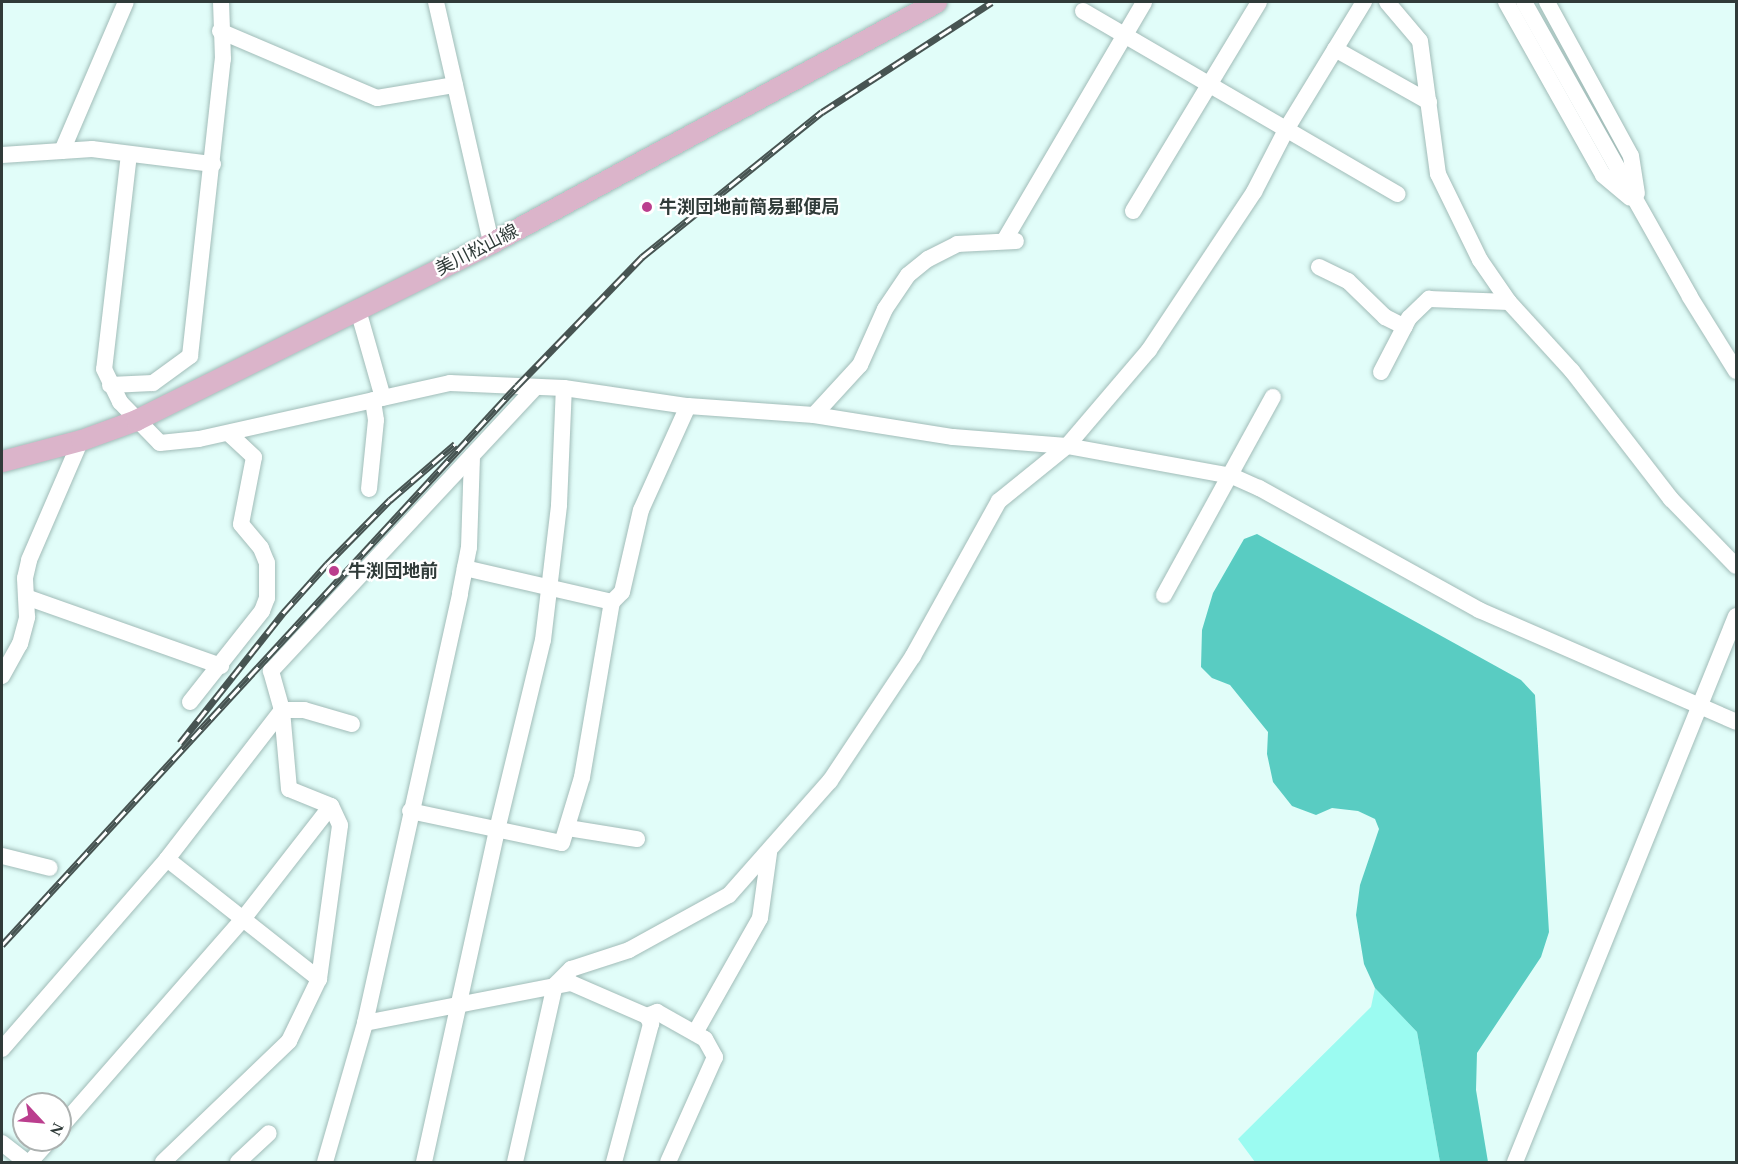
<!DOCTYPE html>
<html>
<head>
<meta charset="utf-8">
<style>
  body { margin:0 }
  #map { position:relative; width:1738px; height:1164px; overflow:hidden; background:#e1fdf9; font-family:"Times New Roman","Noto Sans JP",serif }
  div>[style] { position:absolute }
  .green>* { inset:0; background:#9bfbf1 }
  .water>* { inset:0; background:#59ccc2 }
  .roads { filter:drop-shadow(0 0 2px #a1bcb8) drop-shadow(0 0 2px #a1bcb8) }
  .minor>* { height:16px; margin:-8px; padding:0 8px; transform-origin:8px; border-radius:8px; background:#fff }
  .major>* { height:21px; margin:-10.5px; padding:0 10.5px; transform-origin:10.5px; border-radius:10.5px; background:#dbb4ca }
  .rail>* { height:7px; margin-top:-3.5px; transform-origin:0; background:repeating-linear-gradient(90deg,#fff 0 14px,#475452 0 28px); box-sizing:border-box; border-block:2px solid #475452 }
  .dots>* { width:16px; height:16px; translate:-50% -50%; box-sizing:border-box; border:3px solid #fff; border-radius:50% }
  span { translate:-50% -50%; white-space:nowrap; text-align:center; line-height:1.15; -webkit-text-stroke:4.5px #fff; paint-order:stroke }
  .poi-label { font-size:18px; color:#303b39; font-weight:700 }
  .left { translate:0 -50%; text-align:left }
  .street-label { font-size:18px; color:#303b39 }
  .frame { position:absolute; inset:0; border:3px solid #303b39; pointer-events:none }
  .north { position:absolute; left:12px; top:1092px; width:60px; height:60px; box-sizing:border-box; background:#fff; border:2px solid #acb1b0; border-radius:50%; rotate:116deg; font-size:16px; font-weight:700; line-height:24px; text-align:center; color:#303b39 }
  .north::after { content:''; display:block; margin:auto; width:21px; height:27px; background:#bb3e8e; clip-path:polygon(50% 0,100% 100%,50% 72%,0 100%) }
</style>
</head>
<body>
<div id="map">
  <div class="green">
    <i style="clip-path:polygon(1375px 988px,1417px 1032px,1440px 1162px,1255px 1162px,1238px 1139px,1371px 1007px)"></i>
  </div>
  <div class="water">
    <i style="clip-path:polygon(1257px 534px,1521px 680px,1535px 695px,1549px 932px,1541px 957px,1477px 1053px,1476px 1090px,1488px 1162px,1440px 1162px,1417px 1032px,1375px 988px,1364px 964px,1356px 915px,1360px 885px,1379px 829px,1375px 819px,1358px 811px,1332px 808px,1316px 815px,1292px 806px,1273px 782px,1267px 754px,1268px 732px,1230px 685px,1212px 678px,1201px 667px,1202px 630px,1213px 593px,1244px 539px)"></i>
  </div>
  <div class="roads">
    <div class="minor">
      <i style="left:436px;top:2px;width:247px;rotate:77.1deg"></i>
      <i style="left:1387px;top:2px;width:51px;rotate:49.8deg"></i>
      <i style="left:1420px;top:41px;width:134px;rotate:82.3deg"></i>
      <i style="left:1438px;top:174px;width:96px;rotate:64deg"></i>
      <i style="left:1480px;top:260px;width:51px;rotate:55.4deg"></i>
      <i style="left:1509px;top:302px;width:93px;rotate:47.6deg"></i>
      <i style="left:1572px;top:371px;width:162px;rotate:52.3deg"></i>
      <i style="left:1671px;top:499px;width:93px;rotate:45.9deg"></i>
      <i style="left:1506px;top:2px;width:198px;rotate:60.7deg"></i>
      <i style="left:1603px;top:175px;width:35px;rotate:40deg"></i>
      <i style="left:1524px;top:2px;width:338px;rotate:60.6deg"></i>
      <i style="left:1690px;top:297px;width:87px;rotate:58.1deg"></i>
      <i style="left:1547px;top:2px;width:175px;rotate:61.4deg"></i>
      <i style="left:1631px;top:156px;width:38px;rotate:81deg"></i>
      <i style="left:1083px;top:11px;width:364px;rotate:30.2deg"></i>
      <i style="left:220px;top:31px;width:171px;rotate:23.1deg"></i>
      <i style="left:377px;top:98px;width:79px;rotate:-9.5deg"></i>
      <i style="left:1335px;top:49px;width:108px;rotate:29.4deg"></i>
      <i style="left:62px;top:151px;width:162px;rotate:-66.8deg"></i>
      <i style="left:129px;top:154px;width:216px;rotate:96.6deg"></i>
      <i style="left:104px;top:369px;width:37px;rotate:64deg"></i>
      <i style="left:120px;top:402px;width:57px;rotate:45.7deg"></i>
      <i style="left:160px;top:443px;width:39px;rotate:-6deg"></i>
      <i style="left:199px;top:439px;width:257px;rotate:-12.6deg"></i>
      <i style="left:450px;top:383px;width:114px;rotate:2.5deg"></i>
      <i style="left:564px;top:388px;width:125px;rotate:8.3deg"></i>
      <i style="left:688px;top:406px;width:126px;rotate:4.1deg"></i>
      <i style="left:814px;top:415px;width:141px;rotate:9deg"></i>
      <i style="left:953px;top:437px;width:114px;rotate:4.5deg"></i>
      <i style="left:1067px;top:446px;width:168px;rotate:10.3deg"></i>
      <i style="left:1232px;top:476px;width:30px;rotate:24deg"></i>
      <i style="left:1259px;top:488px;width:252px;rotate:29deg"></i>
      <i style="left:1479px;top:610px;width:280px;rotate:23.5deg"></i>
      <i style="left:2px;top:155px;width:90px;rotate:-3.8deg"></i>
      <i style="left:92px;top:149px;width:122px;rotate:7.1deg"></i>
      <i style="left:1133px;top:211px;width:244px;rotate:-58.9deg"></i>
      <i style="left:1004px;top:241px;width:277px;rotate:-59.6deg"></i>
      <i style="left:1319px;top:267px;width:32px;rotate:26deg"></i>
      <i style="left:1348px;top:281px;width:52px;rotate:44.2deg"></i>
      <i style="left:1385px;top:317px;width:22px;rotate:27deg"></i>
      <i style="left:358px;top:310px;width:91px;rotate:74.1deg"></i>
      <i style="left:1381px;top:372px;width:61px;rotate:-62.6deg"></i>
      <i style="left:1409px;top:318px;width:28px;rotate:-44deg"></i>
      <i style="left:1429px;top:299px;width:80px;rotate:2.1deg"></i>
      <i style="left:110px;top:385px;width:43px;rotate:-2.7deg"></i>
      <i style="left:153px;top:383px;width:46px;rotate:-36.1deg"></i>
      <i style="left:190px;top:356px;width:299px;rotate:-83.7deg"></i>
      <i style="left:223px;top:59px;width:57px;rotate:-92deg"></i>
      <i style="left:814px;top:415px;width:68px;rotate:-47.4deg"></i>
      <i style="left:860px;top:365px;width:61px;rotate:-65.9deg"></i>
      <i style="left:885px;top:309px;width:41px;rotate:-55.9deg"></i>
      <i style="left:908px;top:275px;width:26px;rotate:-39deg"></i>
      <i style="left:928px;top:259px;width:33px;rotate:-27deg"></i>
      <i style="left:957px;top:244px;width:59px;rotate:-2.9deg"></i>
      <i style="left:369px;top:489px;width:69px;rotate:-84.2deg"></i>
      <i style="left:376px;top:420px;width:20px;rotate:-99deg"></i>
      <i style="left:1164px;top:595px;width:226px;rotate:-61.2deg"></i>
      <i style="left:26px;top:597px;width:207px;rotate:19.5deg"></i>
      <i style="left:612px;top:602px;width:14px;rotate:-45deg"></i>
      <i style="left:622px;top:592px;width:84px;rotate:-77deg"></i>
      <i style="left:641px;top:510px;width:114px;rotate:-65.7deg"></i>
      <i style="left:2px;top:676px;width:37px;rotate:-61deg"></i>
      <i style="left:20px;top:644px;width:28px;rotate:-75deg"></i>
      <i style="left:27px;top:617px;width:39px;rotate:-93deg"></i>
      <i style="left:25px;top:578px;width:18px;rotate:-77deg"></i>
      <i style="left:29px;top:560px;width:131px;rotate:-66.6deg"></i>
      <i style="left:190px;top:702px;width:116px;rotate:-51.6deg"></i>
      <i style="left:262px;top:611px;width:14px;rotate:-69deg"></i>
      <i style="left:267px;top:598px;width:35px;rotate:-90deg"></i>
      <i style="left:267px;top:563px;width:16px;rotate:-112deg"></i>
      <i style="left:261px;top:548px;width:31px;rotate:-130deg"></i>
      <i style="left:241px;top:524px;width:68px;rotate:-79deg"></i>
      <i style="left:254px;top:457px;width:35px;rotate:-137deg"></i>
      <i style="left:410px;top:811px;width:155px;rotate:11.9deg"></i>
      <i style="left:562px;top:843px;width:69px;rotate:-73.1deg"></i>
      <i style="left:582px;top:777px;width:178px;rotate:-80.3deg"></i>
      <i style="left:612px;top:602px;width:151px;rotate:-167deg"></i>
      <i style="left:568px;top:828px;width:70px;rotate:9.1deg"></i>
      <i style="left:2px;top:856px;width:49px;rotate:14deg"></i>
      <i style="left:167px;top:859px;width:194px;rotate:38.3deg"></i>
      <i style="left:647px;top:1016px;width:11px;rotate:-22deg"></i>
      <i style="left:657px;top:1012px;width:55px;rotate:29.4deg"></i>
      <i style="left:705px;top:1039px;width:21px;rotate:61deg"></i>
      <i style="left:715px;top:1057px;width:115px;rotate:114.1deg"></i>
      <i style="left:365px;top:1023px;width:210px;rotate:-11deg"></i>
      <i style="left:571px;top:983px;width:83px;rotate:23.5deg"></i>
      <i style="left:647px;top:1016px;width:9px;rotate:63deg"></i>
      <i style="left:651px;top:1024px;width:143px;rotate:105deg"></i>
      <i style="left:695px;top:1033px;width:132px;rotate:-60.5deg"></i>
      <i style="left:760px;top:918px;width:66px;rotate:-82.1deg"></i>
      <i style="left:2px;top:1049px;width:252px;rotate:-49deg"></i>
      <i style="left:167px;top:859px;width:188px;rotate:-52.3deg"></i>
      <i style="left:282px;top:710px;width:22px"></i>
      <i style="left:304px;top:710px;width:50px;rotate:16.3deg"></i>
      <i style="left:60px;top:1128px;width:278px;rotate:-48.8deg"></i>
      <i style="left:243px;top:919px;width:143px;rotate:-52.1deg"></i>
      <i style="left:2px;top:1143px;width:31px;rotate:38deg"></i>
      <i style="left:30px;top:1162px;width:30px;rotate:-48deg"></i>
      <i style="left:163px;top:1162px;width:175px;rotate:-43.8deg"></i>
      <i style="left:289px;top:1041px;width:69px;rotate:-64.2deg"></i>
      <i style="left:319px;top:979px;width:155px;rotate:-82.2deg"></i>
      <i style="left:340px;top:825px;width:21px;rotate:-115deg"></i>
      <i style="left:331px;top:806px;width:45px;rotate:-158deg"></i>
      <i style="left:289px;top:789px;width:79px;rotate:-95.1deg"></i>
      <i style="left:282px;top:710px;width:41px;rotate:-105.8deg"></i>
      <i style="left:271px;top:671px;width:387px;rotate:-47deg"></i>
      <i style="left:238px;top:1162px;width:42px;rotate:-43.1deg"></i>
      <i style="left:325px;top:1162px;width:145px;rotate:-73.9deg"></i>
      <i style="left:365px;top:1023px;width:440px;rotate:-77.5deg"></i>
      <i style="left:460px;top:593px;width:47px;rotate:-78.9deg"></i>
      <i style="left:469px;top:547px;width:91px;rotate:-88.1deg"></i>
      <i style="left:424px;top:1162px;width:340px;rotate:-77.6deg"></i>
      <i style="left:497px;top:830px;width:195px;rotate:-76.4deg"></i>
      <i style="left:543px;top:640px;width:136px;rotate:-83.2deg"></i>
      <i style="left:559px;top:505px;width:117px;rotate:-87.6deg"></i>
      <i style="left:515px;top:1162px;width:181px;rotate:-77.3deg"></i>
      <i style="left:555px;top:985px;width:23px;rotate:-45deg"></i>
      <i style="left:571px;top:969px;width:61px;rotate:-18.1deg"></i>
      <i style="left:629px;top:950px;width:114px;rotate:-28.8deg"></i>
      <i style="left:729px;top:895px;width:152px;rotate:-48.5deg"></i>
      <i style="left:830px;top:781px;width:150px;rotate:-56.4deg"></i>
      <i style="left:913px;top:656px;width:177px;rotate:-61deg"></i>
      <i style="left:999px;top:501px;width:87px;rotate:-39deg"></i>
      <i style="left:1067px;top:446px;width:126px;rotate:-49.5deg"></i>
      <i style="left:1149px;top:350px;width:190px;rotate:-56.4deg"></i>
      <i style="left:1254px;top:192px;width:72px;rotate:-62.7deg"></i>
      <i style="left:1287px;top:128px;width:148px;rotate:-58.6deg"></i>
      <i style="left:1515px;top:1162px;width:589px;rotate:-67.96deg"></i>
    </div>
    <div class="major">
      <i style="left:2px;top:461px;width:82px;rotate:-14.9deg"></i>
      <i style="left:81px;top:440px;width:59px;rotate:-20deg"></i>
      <i style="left:136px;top:420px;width:397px;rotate:-26.5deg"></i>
      <i style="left:491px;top:243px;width:506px;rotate:-28.44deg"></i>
    </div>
  </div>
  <div class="rail">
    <i style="left:180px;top:743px;width:166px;rotate:-51.6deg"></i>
    <i style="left:283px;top:613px;width:66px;rotate:-48.1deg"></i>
    <i style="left:327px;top:564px;width:90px;rotate:-45.5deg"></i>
    <i style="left:390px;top:500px;width:86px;rotate:-40.7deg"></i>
    <i style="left:2px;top:945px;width:760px;rotate:-47.35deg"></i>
    <i style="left:517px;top:386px;width:180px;rotate:-45.9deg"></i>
    <i style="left:642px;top:257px;width:231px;rotate:-38.9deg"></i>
    <i style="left:822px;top:112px;width:202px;rotate:-32.9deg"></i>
  </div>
  <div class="dots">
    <i style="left:647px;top:207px;background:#bb3e8e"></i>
    <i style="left:334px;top:571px;background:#bb3e8e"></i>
  </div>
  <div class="poi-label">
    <span class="left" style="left:659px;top:207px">牛渕団地前簡易郵便局</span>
    <span class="left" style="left:348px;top:571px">牛渕団地前</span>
  </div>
  <div class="street-label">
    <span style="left:477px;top:250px;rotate:-27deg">美川松山線</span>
  </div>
  <div class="frame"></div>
  <div class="north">N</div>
</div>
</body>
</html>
